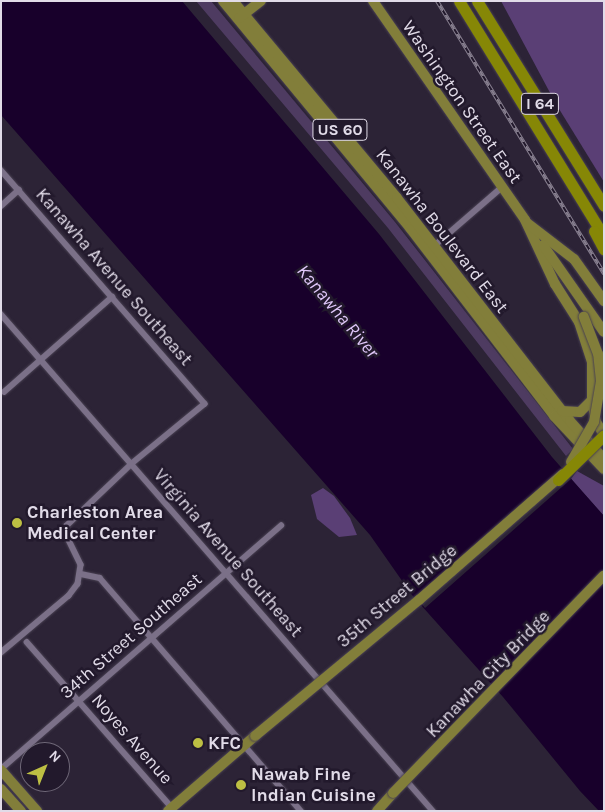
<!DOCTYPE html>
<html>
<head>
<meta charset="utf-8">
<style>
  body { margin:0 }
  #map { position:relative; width:605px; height:812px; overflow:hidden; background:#2c2336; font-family:Karla,sans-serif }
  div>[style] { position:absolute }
  .green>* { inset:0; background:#4e3b61 }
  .forest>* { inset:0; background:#5a3f75 }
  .water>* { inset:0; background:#18002b }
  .pier>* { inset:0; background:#2c2336 }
  .roads { filter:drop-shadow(0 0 1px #494152) drop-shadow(0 0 1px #494152) }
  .minor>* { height:5.5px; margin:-2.75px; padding:0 2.75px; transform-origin:2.75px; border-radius:2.75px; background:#7b7088 }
  .primary>* { height:10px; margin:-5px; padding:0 5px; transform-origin:5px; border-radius:5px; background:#827e3a }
  .motorway>* { height:11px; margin:-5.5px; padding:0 5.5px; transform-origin:5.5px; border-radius:5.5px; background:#868706 }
  .rail>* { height:4px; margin-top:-2px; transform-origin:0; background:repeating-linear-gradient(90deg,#22192c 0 5.5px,#877f8f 0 11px); box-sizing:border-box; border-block:1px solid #877f8f }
  .bridges { filter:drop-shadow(0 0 1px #494152) drop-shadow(0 0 1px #494152) }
  .primary-bridge>* { height:10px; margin:-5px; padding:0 5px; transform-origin:5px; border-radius:5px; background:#827e3a }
  .motorway-bridge>* { height:11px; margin:-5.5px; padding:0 5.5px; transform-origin:5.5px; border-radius:5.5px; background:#868706 }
  .dots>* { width:14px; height:14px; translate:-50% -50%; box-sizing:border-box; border:2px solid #22192c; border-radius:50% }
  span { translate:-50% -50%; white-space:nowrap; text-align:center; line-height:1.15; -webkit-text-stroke:5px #22192c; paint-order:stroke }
  .shield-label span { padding:1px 4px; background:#22192c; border:1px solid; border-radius:4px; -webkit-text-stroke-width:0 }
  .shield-label { font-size:16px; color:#e1dbe8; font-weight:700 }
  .street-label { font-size:18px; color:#e1dbe8 }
  .poi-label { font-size:18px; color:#e1dbe8; font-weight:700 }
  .left { translate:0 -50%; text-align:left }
  .water-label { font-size:19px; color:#dfc7f9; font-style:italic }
  .frame { position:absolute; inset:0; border:2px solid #e1dbe8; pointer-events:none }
  .north { position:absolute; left:20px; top:742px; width:50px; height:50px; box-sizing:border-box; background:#22192c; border:1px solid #6e6777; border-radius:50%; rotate:44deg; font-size:14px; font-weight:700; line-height:20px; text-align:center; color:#e1dbe8 }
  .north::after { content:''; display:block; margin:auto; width:18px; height:22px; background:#bdbf43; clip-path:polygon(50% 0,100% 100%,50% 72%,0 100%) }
</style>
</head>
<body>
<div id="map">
  <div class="green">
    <i style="clip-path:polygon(196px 1px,211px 1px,395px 222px,573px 449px,566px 456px,388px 228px)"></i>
  </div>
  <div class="forest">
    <i style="clip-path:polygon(501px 1px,604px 1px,604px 182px,556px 104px)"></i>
    <i style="clip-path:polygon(577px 471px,604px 486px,604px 516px,571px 479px)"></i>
    <i style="clip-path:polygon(323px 488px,334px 496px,350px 518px,357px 535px,339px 537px,317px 519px,311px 495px)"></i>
  </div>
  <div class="water">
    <i style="clip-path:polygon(1px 1px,182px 1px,379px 234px,552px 457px,604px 516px,604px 811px,599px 811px,580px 791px,503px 697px,412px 595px,370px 535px,1px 115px)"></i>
  </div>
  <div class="pier">
    <i style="clip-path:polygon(561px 468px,571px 479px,425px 608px,416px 597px,555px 478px)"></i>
  </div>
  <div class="roads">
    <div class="minor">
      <i style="left:1px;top:170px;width:310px;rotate:48.9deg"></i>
      <i style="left:205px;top:404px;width:94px;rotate:140.6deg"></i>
      <i style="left:132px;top:464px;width:90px;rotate:136.4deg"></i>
      <i style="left:67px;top:526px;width:8px;rotate:97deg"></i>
      <i style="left:66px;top:534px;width:34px;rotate:64deg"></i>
      <i style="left:81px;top:565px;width:19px;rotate:99deg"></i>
      <i style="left:78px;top:584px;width:15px;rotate:127deg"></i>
      <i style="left:69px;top:596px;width:89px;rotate:140deg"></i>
      <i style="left:1px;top:206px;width:24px;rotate:-42deg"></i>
      <i style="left:433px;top:247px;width:90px;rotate:-40.9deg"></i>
      <i style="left:1px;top:314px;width:659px;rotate:49deg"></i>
      <i style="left:4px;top:392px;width:144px;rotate:-41.3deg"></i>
      <i style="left:81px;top:574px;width:19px;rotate:12deg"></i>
      <i style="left:100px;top:578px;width:308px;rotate:49.2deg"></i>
      <i style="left:27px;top:642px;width:222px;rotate:48.8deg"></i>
      <i style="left:1px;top:769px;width:371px;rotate:-41deg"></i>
    </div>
    <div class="primary">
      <i style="left:223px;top:1px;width:294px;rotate:50.5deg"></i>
      <i style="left:410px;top:228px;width:237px;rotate:52.5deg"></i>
      <i style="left:554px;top:416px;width:73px;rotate:46.7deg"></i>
      <i style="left:233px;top:1px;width:256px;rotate:50.2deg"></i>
      <i style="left:397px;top:198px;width:282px;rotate:52.2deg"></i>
      <i style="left:570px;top:421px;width:51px;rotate:48.2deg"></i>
      <i style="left:373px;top:1px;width:267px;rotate:55.2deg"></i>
      <i style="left:525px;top:220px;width:71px;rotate:64.9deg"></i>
      <i style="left:555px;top:284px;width:45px;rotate:57.7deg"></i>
      <i style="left:579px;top:322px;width:42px;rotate:72deg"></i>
      <i style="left:592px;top:362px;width:38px;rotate:90deg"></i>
      <i style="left:592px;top:400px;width:22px;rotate:80deg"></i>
      <i style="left:596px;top:422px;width:15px;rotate:58deg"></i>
      <i style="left:239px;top:18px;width:28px;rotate:-38deg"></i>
      <i style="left:527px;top:223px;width:59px;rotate:37.5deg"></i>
      <i style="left:574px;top:259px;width:52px;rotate:54.5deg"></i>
      <i style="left:543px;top:245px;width:106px;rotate:55deg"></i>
      <i style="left:562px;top:411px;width:18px;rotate:3deg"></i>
      <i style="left:580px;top:412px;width:17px;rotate:-45deg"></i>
      <i style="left:1px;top:770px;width:55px;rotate:48.7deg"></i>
      <i style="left:1px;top:789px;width:30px;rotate:48deg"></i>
      <i style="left:168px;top:811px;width:115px;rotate:-40.8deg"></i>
      <i style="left:377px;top:811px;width:24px;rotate:-48deg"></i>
    </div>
    <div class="motorway">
      <i style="left:459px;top:1px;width:277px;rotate:58.4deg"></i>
      <i style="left:477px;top:1px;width:241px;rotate:58.2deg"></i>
      <i style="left:594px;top:231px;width:21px;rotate:62deg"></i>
    </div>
  </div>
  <div class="rail">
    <i style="left:437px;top:1px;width:320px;rotate:58.5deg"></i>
  </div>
  <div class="bridges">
    <div class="primary-bridge">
      <i style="left:571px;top:462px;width:46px;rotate:-60.1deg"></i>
      <i style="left:594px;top:422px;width:42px;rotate:-80.3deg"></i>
      <i style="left:601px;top:381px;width:27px;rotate:-96deg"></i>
      <i style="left:598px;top:354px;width:40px;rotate:-111deg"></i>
      <i style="left:255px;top:736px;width:213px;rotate:-39.7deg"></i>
      <i style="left:419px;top:600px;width:191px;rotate:-41.2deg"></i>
      <i style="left:393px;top:793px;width:303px;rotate:-45.9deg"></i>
    </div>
    <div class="motorway-bridge">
      <i style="left:558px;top:480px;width:64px;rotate:-44.4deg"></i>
    </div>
  </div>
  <div class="dots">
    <i style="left:17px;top:523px;background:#bdbf43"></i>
    <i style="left:198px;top:743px;background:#bdbf43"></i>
    <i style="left:241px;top:785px;background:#bdbf43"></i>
  </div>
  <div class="shield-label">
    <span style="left:540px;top:104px">I 64</span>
    <span style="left:340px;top:130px">US 60</span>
  </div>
  <div class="street-label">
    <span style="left:462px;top:102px;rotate:55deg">Washington Street East</span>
    <span style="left:442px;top:231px;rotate:52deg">Kanawha Boulevard East</span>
    <span style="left:114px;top:277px;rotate:49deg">Kanawha Avenue Southeast</span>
    <span style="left:228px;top:553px;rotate:49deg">Virginia Avenue Southeast</span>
    <span style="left:397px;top:596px;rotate:-40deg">35th Street Bridge</span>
    <span style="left:131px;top:636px;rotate:-41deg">34th Street Southeast</span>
    <span style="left:488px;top:674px;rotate:-46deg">Kanawha City Bridge</span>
    <span style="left:132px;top:739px;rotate:49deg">Noyes Avenue</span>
  </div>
  <div class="poi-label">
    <span class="left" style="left:27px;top:523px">Charleston Area<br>Medical Center</span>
    <span class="left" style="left:208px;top:743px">KFC</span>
    <span class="left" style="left:251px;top:785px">Nawab Fine<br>Indian Cuisine</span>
  </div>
  <div class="water-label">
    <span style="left:337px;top:312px;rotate:50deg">Kanawha River</span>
  </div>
  <div class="frame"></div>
  <div class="north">N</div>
</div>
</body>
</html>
